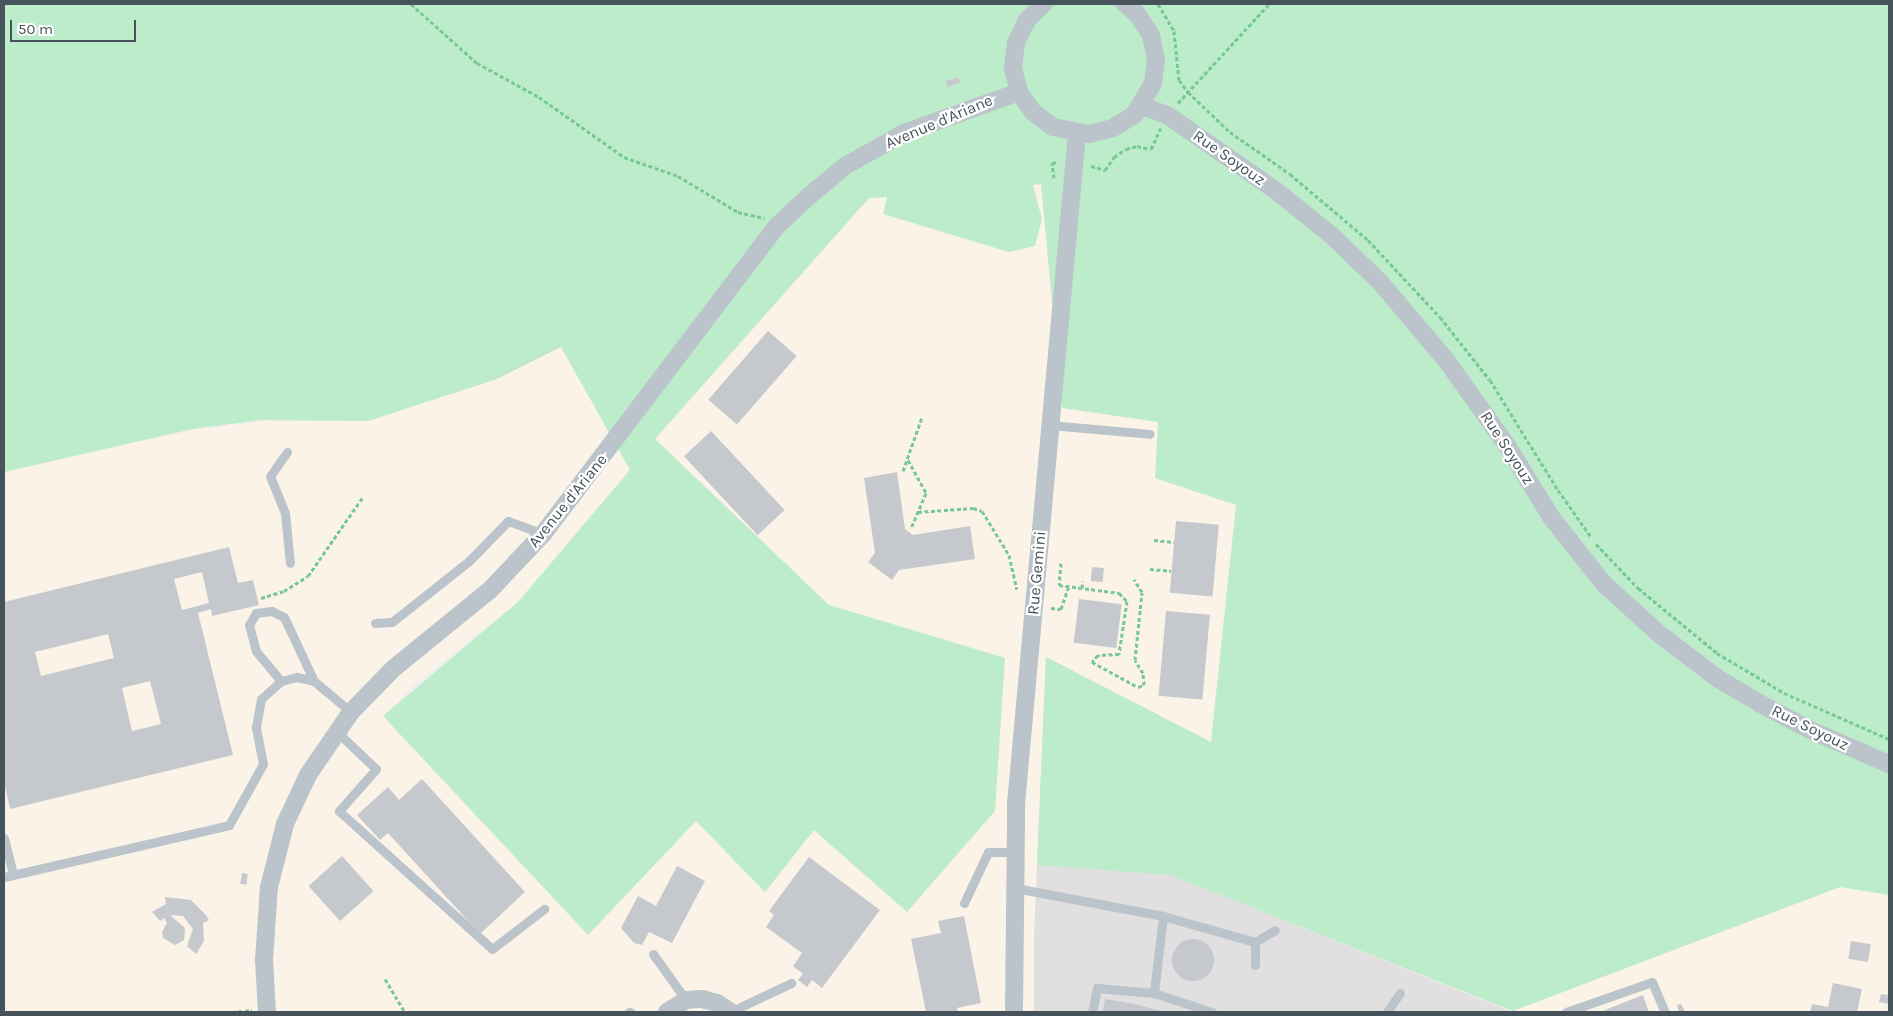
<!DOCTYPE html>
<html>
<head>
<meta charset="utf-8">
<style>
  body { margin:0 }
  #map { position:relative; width:1893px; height:1016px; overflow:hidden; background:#f0eeee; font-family:Karla,sans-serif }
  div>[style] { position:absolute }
  .commercial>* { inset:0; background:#fbf3e7 }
  .education>* { inset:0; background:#e1dfdf }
  .green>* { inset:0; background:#bdecca }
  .building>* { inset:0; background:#c5c9cd; transform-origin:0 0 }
  .round { border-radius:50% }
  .path>* { height:3px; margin-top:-1.5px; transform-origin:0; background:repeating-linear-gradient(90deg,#77c897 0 4px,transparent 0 6.5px) }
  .lane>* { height:9px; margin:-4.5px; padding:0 4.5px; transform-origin:4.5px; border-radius:4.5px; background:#bac4ca }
  .street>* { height:18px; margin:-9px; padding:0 9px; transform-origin:9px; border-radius:9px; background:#bac4ca }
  span { translate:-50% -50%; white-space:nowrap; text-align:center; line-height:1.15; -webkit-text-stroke:4.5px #fff; paint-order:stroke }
  .street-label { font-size:16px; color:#47535a }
  .frame { position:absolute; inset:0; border:5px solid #47535a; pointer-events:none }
  .scale { position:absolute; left:10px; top:20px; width:126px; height:22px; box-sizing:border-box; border:2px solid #47535a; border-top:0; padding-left:6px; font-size:15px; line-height:18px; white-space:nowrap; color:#47535a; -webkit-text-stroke:4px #fff; paint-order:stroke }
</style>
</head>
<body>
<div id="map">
  <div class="commercial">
    <i style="clip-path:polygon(1041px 184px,1062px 408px,1159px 422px,1155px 478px,1236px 505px,1211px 742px,1046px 657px,1034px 937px,1034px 1012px,4px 1012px,4px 472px,193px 430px,263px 421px,368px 421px,497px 379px,561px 347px,630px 470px,518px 602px,413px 685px,383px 716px,588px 935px,696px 821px,765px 892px,813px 830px,907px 912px,1005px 658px,829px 605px,655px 439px,869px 198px)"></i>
    <i style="clip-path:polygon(1840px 887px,1889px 895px,1889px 991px,1885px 1012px,1513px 1011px)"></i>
  </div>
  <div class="education">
    <i style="clip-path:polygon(1046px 657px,1170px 875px,1513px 1012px,1034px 1012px,1034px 937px)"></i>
  </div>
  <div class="green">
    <i style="clip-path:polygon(4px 4px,1889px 4px,1889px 895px,1840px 887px,1513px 1011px,1170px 875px,1037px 865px,1046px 657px,1211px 742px,1236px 505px,1155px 478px,1158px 422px,1062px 408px,1041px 184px,1033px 185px,1042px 219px,1035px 246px,1009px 252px,883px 214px,887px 197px,869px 198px,655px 439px,829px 605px,1005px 658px,995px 811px,907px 912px,814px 830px,765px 892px,696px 821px,588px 935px,383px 716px,518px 602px,630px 470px,561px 347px,497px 379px,368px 421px,262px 420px,192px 429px,4px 472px)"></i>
  </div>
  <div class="building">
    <i style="left:958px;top:77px;width:6px;height:13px;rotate:72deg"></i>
    <i style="left:768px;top:331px;width:38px;height:91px;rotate:41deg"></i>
    <i style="left:711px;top:431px;width:108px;height:37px;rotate:47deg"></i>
    <i style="clip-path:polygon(897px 472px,905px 529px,913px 535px,970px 526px,975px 559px,899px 570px,892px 580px,868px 562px,875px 553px,864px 478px)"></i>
    <i style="left:1176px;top:521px;width:43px;height:72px;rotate:5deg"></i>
    <i style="clip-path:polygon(evenodd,229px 547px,238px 583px,253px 580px,259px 605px,212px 616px,211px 609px,198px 613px,233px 755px,10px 809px,4px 782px,4px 602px,229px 547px,202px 572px,209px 603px,182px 610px,174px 579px,202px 572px,229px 547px,108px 634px,114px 658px,41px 676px,35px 652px,108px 634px,229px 547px,150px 681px,161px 724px,132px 731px,122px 688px,150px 681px)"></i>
    <i style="left:1092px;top:567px;width:12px;height:14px;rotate:5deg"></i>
    <i style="left:1079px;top:599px;width:43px;height:44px;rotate:7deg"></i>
    <i style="left:1166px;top:611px;width:44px;height:85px;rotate:5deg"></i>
    <i style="clip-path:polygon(422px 779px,525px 892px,480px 934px,388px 833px,380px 840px,357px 815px,388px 787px,399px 800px)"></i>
    <i style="left:342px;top:856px;width:47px;height:45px;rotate:48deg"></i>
    <i style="clip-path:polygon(809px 857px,880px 910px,822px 988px,812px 980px,807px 987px,798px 980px,803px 974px,793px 966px,802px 953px,766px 927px,774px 915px,769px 911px)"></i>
    <i style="clip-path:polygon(677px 866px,705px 881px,672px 943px,649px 932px,642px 945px,634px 943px,621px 928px,638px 896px,656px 906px)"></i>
    <i style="left:242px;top:873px;width:6px;height:11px;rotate:9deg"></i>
    <i style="clip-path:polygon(165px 897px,191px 900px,206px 915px,209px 920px,203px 923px,204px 941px,196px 954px,187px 946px,193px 929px,183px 916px,170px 915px,185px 928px,184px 940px,175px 945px,163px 938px,162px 932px,167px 923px,164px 918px,160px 921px,152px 912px,166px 904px)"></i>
    <i style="clip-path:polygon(964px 916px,981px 1003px,957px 1008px,958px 1012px,926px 1012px,911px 939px,941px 933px,938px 921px)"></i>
    <i class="round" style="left:1172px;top:939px;width:42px;height:42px"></i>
    <i style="left:1851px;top:941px;width:20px;height:18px;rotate:9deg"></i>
    <i style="clip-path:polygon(1833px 983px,1862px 989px,1857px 1012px,1810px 1012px,1812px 1004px,1828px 1007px)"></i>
    <i style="clip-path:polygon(1881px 994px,1889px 995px,1889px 1004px,1879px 1002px)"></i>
    <i style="clip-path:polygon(1643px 995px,1649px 1012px,1600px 1012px)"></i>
    <i style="clip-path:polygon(1105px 999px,1134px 1004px,1165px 1012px,1103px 1012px)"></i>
    <i style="clip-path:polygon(1681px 1004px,1685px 1012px,1679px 1012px,1677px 1005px)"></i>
  </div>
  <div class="path">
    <i style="left:411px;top:4px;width:89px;rotate:41.8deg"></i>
    <i style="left:477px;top:63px;width:71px;rotate:28.7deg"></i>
    <i style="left:539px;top:97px;width:104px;rotate:35.2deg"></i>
    <i style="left:624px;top:157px;width:57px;rotate:19.4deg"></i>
    <i style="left:678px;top:176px;width:70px;rotate:31deg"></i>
    <i style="left:738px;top:212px;width:27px;rotate:13deg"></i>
    <i style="left:1158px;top:4px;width:31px;rotate:59deg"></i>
    <i style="left:1174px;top:31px;width:49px;rotate:84.2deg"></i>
    <i style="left:1179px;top:80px;width:15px;rotate:53deg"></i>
    <i style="left:1188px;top:92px;width:58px;rotate:43.6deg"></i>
    <i style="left:1230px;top:132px;width:73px;rotate:35deg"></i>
    <i style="left:1290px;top:174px;width:102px;rotate:40.2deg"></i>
    <i style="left:1368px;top:240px;width:105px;rotate:46.9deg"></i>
    <i style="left:1440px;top:317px;width:80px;rotate:51.6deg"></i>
    <i style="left:1490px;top:380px;width:129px;rotate:58.3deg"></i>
    <i style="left:1558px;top:490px;width:57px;rotate:54.9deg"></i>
    <i style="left:1178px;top:103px;width:134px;rotate:-47.4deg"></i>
    <i style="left:1091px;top:166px;width:15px;rotate:16deg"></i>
    <i style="left:1105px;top:170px;width:16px;rotate:-55deg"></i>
    <i style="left:1114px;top:157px;width:14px;rotate:-34deg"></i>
    <i style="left:1126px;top:149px;width:11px;rotate:-15deg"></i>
    <i style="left:1137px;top:146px;width:14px;rotate:12deg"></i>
    <i style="left:1151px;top:149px;width:23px;rotate:-65deg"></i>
    <i style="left:1054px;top:178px;width:15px;rotate:-98deg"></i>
    <i style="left:1052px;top:163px;width:6px;rotate:-9deg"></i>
    <i style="left:908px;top:460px;width:38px;rotate:61deg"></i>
    <i style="left:926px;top:493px;width:39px;rotate:113deg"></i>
    <i style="left:903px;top:471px;width:57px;rotate:-70.6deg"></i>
    <i style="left:918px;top:512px;width:55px;rotate:-4.2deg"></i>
    <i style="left:973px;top:508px;width:9px;rotate:18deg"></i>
    <i style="left:982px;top:511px;width:52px;rotate:58.5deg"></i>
    <i style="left:1009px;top:555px;width:35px;rotate:77deg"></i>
    <i style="left:1154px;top:540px;width:20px;rotate:6deg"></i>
    <i style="left:1596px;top:544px;width:61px;rotate:46.3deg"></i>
    <i style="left:1638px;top:588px;width:102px;rotate:39.4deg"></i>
    <i style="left:1717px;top:653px;width:78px;rotate:30.8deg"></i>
    <i style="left:1784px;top:693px;width:115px;rotate:23.7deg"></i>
    <i style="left:1061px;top:563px;width:22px;rotate:95deg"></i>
    <i style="left:1059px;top:585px;width:61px;rotate:7.6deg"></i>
    <i style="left:1119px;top:593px;width:11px;rotate:45deg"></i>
    <i style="left:1127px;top:601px;width:54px;rotate:98.6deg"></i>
    <i style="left:1119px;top:654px;width:21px;rotate:177deg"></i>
    <i style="left:1098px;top:655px;width:9px;rotate:131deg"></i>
    <i style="left:1092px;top:662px;width:52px;rotate:28.5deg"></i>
    <i style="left:1138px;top:687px;width:6px;rotate:-18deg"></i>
    <i style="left:1144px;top:685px;width:12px;rotate:-95deg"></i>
    <i style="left:1143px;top:673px;width:15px;rotate:-122deg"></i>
    <i style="left:1135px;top:660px;width:68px;rotate:-84.1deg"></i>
    <i style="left:1142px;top:592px;width:15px;rotate:-122deg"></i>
    <i style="left:1150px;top:569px;width:21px;rotate:5deg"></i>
    <i style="left:1082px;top:588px;width:7px;rotate:-82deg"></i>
    <i style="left:261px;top:598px;width:24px;rotate:-17deg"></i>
    <i style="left:284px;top:591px;width:28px;rotate:-32deg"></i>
    <i style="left:308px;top:576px;width:96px;rotate:-55.2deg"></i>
    <i style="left:1051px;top:608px;width:10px;rotate:6deg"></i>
    <i style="left:1061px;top:609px;width:24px;rotate:-71deg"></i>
    <i style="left:385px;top:979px;width:39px;rotate:59deg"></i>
    <i style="left:232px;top:1012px;width:20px;rotate:-6deg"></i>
  </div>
  <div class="lane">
    <i style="left:1050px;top:425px;width:100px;rotate:5.1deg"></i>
    <i style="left:287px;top:452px;width:29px;rotate:125deg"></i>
    <i style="left:270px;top:476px;width:40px;rotate:68deg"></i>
    <i style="left:285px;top:513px;width:50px;rotate:84.3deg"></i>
    <i style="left:375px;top:623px;width:17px;rotate:-3deg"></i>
    <i style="left:392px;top:622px;width:98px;rotate:-38.4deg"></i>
    <i style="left:469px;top:561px;width:56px;rotate:-45.7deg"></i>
    <i style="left:508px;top:521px;width:37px;rotate:20deg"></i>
    <i style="left:281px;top:681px;width:39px;rotate:-130deg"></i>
    <i style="left:256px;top:651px;width:27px;rotate:-105deg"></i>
    <i style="left:249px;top:625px;width:14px;rotate:-60deg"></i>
    <i style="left:256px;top:613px;width:16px;rotate:-7deg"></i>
    <i style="left:272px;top:611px;width:13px;rotate:27deg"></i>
    <i style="left:284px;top:617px;width:71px;rotate:64.9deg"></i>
    <i style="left:336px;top:731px;width:55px;rotate:43.5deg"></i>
    <i style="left:376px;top:769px;width:56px;rotate:131.4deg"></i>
    <i style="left:339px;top:811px;width:206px;rotate:42deg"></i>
    <i style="left:492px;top:949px;width:66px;rotate:-37.6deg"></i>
    <i style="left:4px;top:838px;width:37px;rotate:76deg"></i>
    <i style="left:4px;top:877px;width:231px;rotate:-13deg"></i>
    <i style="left:229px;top:825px;width:70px;rotate:-60.9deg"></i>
    <i style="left:263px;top:764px;width:38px;rotate:-101deg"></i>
    <i style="left:256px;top:727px;width:28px;rotate:-80deg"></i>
    <i style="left:261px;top:699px;width:27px;rotate:-42deg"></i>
    <i style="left:281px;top:681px;width:16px;rotate:-14deg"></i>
    <i style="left:297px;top:677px;width:17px;rotate:13deg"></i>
    <i style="left:314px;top:681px;width:48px;rotate:40deg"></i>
    <i style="left:1015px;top:888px;width:151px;rotate:10.7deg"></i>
    <i style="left:1163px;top:916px;width:96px;rotate:15.8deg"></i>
    <i style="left:1255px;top:942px;width:23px;rotate:-31deg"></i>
    <i style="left:964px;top:903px;width:56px;rotate:-64.8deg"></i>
    <i style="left:988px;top:852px;width:28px"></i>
    <i style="left:1163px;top:916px;width:78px;rotate:96.7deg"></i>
    <i style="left:1154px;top:993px;width:61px;rotate:18.1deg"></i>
    <i style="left:1255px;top:942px;width:23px;rotate:90deg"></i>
    <i style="left:653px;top:954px;width:57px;rotate:54.3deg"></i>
    <i style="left:629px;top:1012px;width:1px"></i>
    <i style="left:730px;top:1012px;width:68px;rotate:-25.4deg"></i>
    <i style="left:1092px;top:1012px;width:25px;rotate:-78deg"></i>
    <i style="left:1097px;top:988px;width:57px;rotate:5deg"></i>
    <i style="left:1387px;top:1012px;width:23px;rotate:-56deg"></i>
    <i style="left:1566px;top:1012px;width:91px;rotate:-19.2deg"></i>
    <i style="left:1652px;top:982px;width:33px;rotate:67deg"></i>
  </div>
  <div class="street">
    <i style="left:1044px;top:4px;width:23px;rotate:137deg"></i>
    <i style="left:1027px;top:20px;width:25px;rotate:116deg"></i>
    <i style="left:1016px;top:43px;width:25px;rotate:97deg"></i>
    <i style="left:1013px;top:68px;width:25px;rotate:76deg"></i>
    <i style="left:1019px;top:92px;width:24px;rotate:55deg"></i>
    <i style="left:1033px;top:112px;width:25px;rotate:37deg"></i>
    <i style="left:1053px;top:127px;width:37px;rotate:11deg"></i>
    <i style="left:1089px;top:134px;width:25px;rotate:-14deg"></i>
    <i style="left:1113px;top:128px;width:25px;rotate:-32deg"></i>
    <i style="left:1134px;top:115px;width:37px;rotate:-59deg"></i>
    <i style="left:1153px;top:83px;width:24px;rotate:-83deg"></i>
    <i style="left:1156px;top:59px;width:25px;rotate:-102deg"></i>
    <i style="left:1151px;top:35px;width:25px;rotate:-124deg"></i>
    <i style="left:1137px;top:14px;width:16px;rotate:-140deg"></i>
    <i style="left:1142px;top:106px;width:27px;rotate:20deg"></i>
    <i style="left:1167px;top:115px;width:131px;rotate:34.8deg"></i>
    <i style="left:1275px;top:190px;width:70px;rotate:38.7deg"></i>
    <i style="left:1330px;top:234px;width:69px;rotate:43.8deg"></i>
    <i style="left:1380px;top:282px;width:102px;rotate:49.8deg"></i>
    <i style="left:1446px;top:360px;width:103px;rotate:54.5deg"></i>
    <i style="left:1506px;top:444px;width:86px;rotate:58.3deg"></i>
    <i style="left:1551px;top:517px;width:85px;rotate:51.7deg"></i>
    <i style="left:1604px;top:584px;width:73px;rotate:42.2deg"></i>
    <i style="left:1658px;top:633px;width:74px;rotate:37.3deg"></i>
    <i style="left:1717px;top:678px;width:51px;rotate:30.6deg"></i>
    <i style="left:1761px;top:704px;width:53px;rotate:28deg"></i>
    <i style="left:1808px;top:729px;width:88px;rotate:23.4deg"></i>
    <i style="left:267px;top:1012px;width:52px;rotate:-93.3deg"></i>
    <i style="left:264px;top:960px;width:73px;rotate:-86.1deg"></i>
    <i style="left:269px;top:887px;width:65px;rotate:-75.7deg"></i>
    <i style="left:285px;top:824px;width:54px;rotate:-64.9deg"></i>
    <i style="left:308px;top:775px;width:76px;rotate:-55.7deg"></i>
    <i style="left:351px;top:712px;width:62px;rotate:-45.7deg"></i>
    <i style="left:394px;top:668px;width:124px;rotate:-39.1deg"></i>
    <i style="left:490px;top:590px;width:77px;rotate:-46.6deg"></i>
    <i style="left:543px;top:534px;width:387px;rotate:-52.8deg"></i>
    <i style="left:777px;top:226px;width:44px;rotate:-43.2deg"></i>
    <i style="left:809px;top:196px;width:47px;rotate:-39.8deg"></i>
    <i style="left:845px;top:166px;width:68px;rotate:-29.2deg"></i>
    <i style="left:904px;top:133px;width:122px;rotate:-19.6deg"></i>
    <i style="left:667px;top:1012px;width:22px;rotate:-32deg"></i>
    <i style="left:686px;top:1000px;width:16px;rotate:-4deg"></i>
    <i style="left:702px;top:999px;width:16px;rotate:15deg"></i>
    <i style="left:717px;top:1003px;width:17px;rotate:33deg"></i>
    <i style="left:1014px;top:1012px;width:208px;rotate:-89.4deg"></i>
    <i style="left:1016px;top:804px;width:673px;rotate:-84.8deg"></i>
  </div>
  <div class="street-label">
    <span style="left:939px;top:122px;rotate:-23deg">Avenue d'Ariane</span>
    <span style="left:1229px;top:158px;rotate:35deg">Rue Soyouz</span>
    <span style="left:1507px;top:448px;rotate:57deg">Rue Soyouz</span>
    <span style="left:568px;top:501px;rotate:-51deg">Avenue d'Ariane</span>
    <span style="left:1037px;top:573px;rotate:-85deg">Rue Gemini</span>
    <span style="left:1810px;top:728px;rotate:26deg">Rue Soyouz</span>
  </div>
  <div class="frame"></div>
  <div class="scale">50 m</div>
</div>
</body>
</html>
